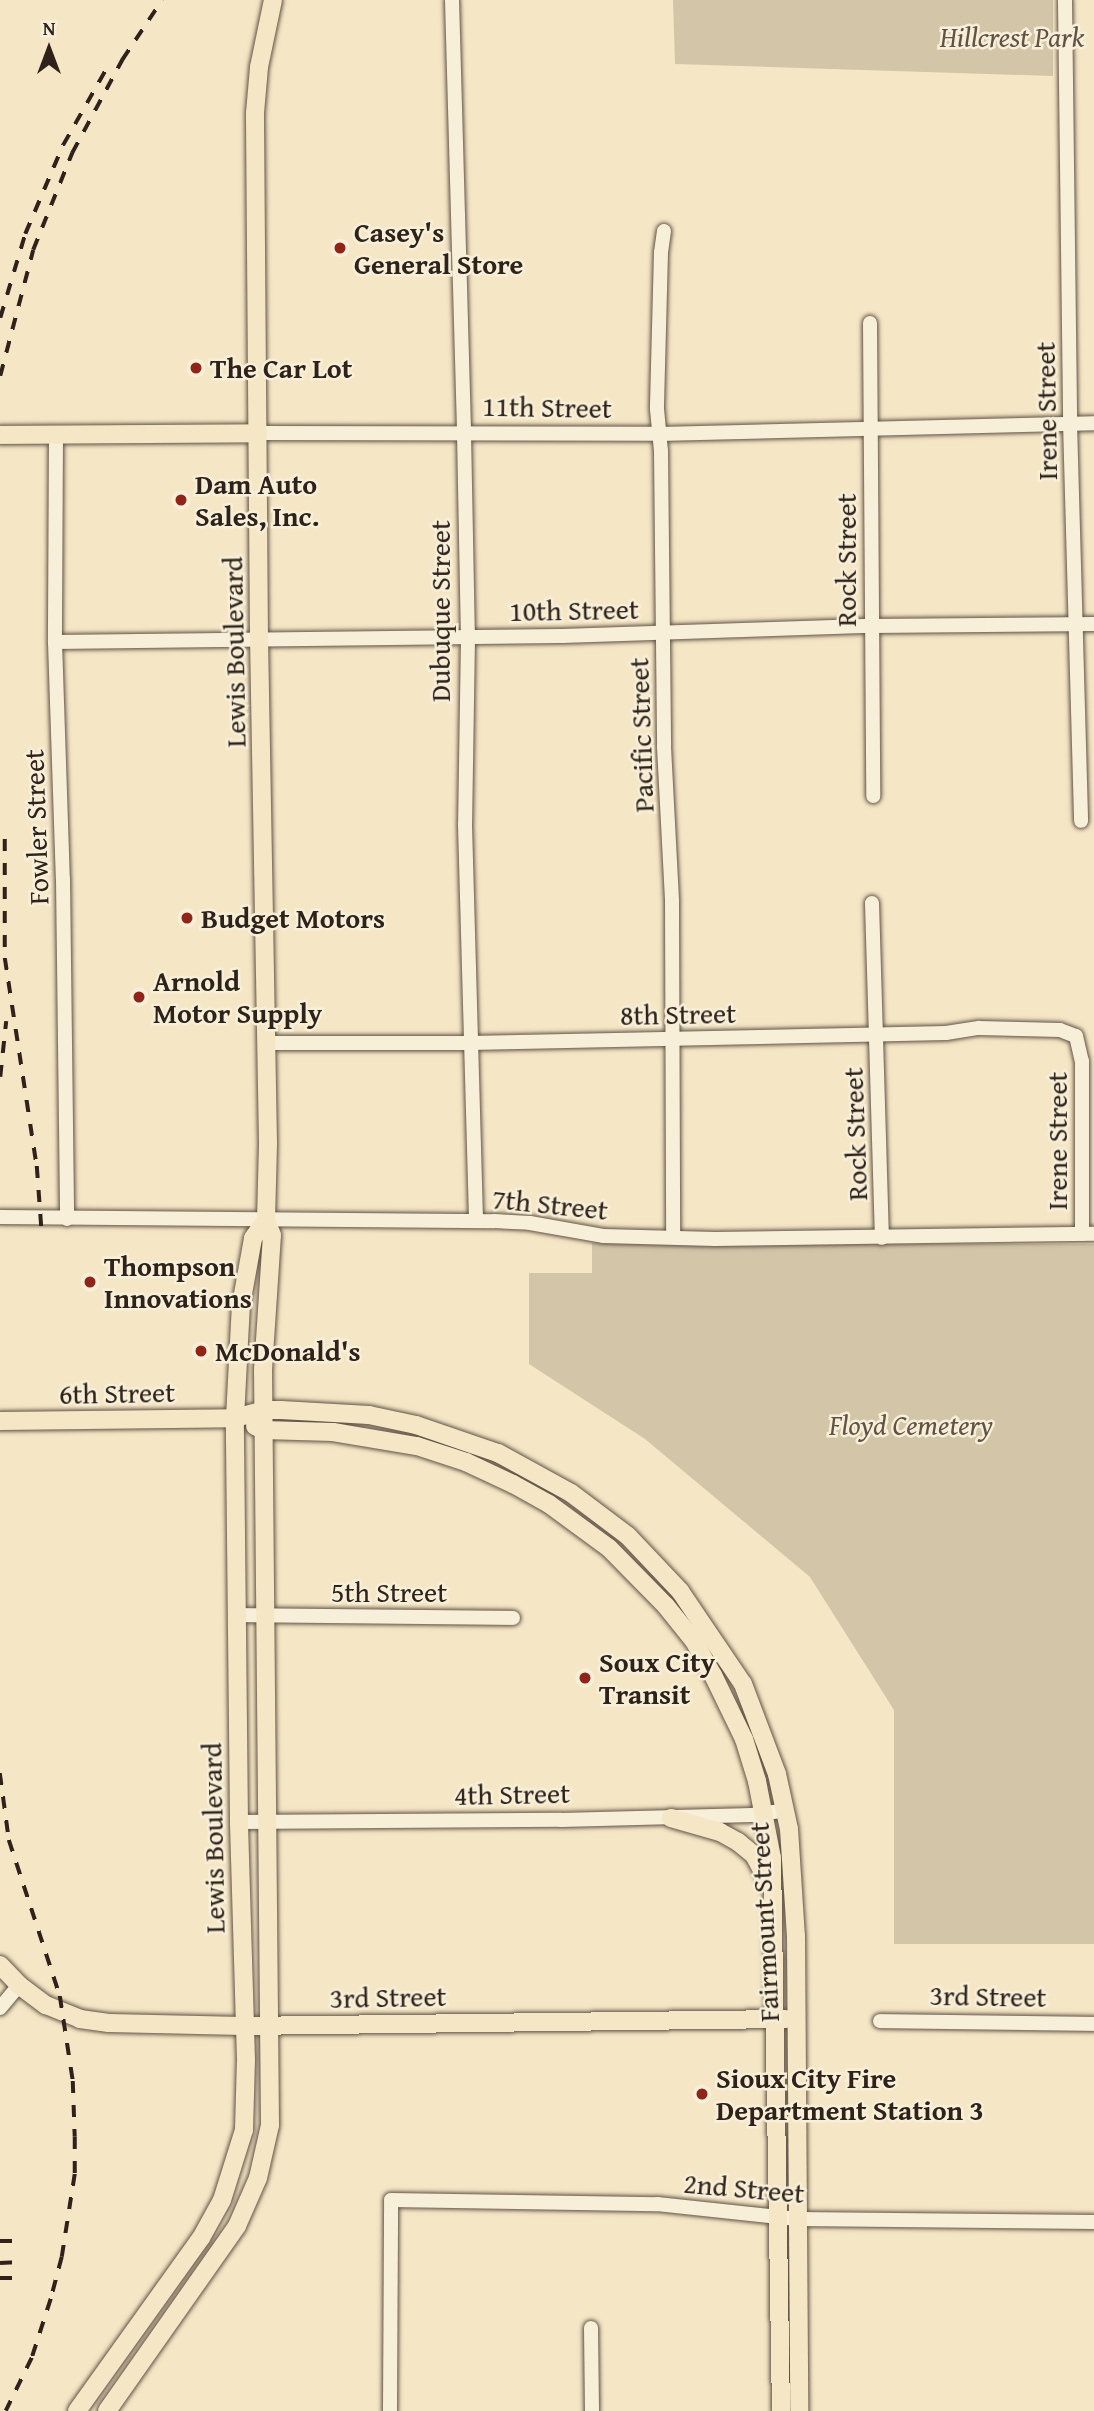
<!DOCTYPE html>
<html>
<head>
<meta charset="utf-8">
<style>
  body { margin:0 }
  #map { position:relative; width:1094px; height:2411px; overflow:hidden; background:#f5e6c5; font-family:"Gentium Book Plus",serif }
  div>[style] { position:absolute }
  .green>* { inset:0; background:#d3c5a8 }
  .roads { filter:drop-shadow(0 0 2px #605346) drop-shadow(0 0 2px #605346) }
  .minor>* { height:14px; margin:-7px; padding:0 7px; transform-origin:7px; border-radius:7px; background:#f8efd9 }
  .major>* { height:18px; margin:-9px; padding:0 9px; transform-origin:9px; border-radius:9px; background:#f5e6c5 }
  .rail>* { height:3.5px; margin-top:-1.75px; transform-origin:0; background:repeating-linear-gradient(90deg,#2e221b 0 12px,transparent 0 24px) }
  .dots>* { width:19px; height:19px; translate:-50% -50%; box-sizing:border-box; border:4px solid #f8efd9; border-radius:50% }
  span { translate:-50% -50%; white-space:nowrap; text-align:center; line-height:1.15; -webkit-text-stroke:5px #f8efd9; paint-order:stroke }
  .park-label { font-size:28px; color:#605345; font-style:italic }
  .poi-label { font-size:28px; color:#2e221b; font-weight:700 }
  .left { translate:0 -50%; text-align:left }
  .street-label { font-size:28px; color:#2e221b }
  .north { position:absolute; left:14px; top:14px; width:70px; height:70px; -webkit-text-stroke:5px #f8efd9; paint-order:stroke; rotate:0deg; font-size:19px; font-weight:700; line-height:28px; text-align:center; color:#2e221b }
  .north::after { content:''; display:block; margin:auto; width:24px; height:32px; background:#2e221b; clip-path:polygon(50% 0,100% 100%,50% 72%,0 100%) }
</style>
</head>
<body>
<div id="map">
  <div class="green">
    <i style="clip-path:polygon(673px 0,1053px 0,1053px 76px,675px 64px)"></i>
    <i style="clip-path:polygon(592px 1243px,1094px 1244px,1094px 1944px,894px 1944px,894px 1710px,810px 1577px,645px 1439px,529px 1364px,529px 1273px,592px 1273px)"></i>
  </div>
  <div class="roads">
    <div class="minor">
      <i style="left:452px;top:0;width:433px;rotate:88.4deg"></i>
      <i style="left:464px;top:433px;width:204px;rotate:88.9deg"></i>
      <i style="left:468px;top:637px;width:188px;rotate:90.9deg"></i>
      <i style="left:465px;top:825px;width:396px;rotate:88.4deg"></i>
      <i style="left:1065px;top:0;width:423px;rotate:89.3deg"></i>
      <i style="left:1070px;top:423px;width:398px;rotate:88.4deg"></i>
      <i style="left:664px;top:231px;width:21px;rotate:98deg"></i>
      <i style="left:661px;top:252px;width:157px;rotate:91.5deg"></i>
      <i style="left:657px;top:409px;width:42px;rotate:84.6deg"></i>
      <i style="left:661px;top:451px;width:296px;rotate:89.4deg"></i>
      <i style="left:664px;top:747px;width:155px;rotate:87deg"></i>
      <i style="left:672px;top:902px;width:335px;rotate:89.8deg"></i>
      <i style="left:870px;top:323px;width:473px;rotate:89.6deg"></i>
      <i style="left:258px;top:433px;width:401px;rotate:0.1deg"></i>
      <i style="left:659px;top:434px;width:435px;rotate:-1.4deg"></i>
      <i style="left:56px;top:435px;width:207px;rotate:90.3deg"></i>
      <i style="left:55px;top:642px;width:237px;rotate:88.1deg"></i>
      <i style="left:63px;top:879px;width:340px;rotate:89.3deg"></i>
      <i style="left:55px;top:642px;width:507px;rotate:-0.68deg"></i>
      <i style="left:562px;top:636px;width:309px;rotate:-1.9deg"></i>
      <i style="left:871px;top:626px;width:223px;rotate:-0.5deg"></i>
      <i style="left:872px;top:903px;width:335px;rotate:88.3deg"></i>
      <i style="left:267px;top:1043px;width:203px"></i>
      <i style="left:470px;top:1043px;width:476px;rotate:-1.2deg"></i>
      <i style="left:946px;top:1033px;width:33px;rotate:-9deg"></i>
      <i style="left:979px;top:1028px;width:81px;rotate:1.4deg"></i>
      <i style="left:1060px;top:1030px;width:17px;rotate:21deg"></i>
      <i style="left:1076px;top:1036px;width:26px;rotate:77deg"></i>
      <i style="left:1082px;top:1061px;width:173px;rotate:90deg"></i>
      <i style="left:0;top:1217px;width:494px;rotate:0.5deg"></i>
      <i style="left:494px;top:1221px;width:36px;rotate:3deg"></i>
      <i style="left:530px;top:1223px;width:74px;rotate:10.1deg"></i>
      <i style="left:603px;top:1236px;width:112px;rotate:1.5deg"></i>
      <i style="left:715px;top:1239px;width:379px;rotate:-0.8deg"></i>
      <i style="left:237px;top:1615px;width:276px;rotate:0.6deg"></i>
      <i style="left:239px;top:1822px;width:322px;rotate:-0.4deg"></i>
      <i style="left:561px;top:1820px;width:191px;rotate:-1.5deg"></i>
      <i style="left:752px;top:1815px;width:34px;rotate:-8deg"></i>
      <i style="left:0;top:2008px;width:30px;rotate:-50deg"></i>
      <i style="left:880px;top:2021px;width:214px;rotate:0.8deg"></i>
      <i style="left:591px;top:2328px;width:83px;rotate:89.3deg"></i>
      <i style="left:390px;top:2411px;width:211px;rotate:-89.7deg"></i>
      <i style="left:391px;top:2200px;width:266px;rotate:0.9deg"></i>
      <i style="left:657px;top:2204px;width:141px;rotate:6.1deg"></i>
      <i style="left:797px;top:2219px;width:297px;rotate:0.6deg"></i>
    </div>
    <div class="major">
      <i style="left:0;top:435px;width:258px;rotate:-0.4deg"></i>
      <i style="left:0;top:1421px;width:235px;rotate:-0.7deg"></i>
      <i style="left:235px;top:1418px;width:30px;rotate:-15deg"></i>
      <i style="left:264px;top:1410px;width:17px"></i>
      <i style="left:281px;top:1410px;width:88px;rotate:3.3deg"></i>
      <i style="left:369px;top:1415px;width:48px;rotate:12deg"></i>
      <i style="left:416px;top:1425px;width:87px;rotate:18.9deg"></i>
      <i style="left:498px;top:1453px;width:83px;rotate:28.7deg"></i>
      <i style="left:571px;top:1493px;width:71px;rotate:37deg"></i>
      <i style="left:628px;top:1536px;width:76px;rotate:46.6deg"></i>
      <i style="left:680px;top:1591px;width:112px;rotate:55.9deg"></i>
      <i style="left:743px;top:1684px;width:96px;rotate:69.3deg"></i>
      <i style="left:777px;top:1774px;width:56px;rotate:77.7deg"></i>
      <i style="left:789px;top:1829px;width:107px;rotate:86.3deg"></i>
      <i style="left:796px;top:1936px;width:475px;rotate:89.6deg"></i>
      <i style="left:255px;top:1426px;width:9px;rotate:27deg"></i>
      <i style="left:263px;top:1430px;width:70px;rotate:1.6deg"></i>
      <i style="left:333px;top:1432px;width:85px;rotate:9.5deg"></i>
      <i style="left:417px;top:1446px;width:52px;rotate:18.1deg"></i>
      <i style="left:466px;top:1462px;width:52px;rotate:25.1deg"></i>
      <i style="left:513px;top:1484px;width:41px;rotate:29.1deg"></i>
      <i style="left:549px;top:1504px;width:74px;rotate:36.3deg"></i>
      <i style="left:609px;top:1548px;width:81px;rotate:45.5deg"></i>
      <i style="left:666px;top:1606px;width:45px;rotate:51.3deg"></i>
      <i style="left:694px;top:1641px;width:39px;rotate:61deg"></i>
      <i style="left:713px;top:1675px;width:71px;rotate:64.2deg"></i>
      <i style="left:744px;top:1739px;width:44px;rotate:72.8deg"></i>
      <i style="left:757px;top:1781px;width:78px;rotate:79deg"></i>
      <i style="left:772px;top:1858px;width:553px;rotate:89.07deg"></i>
      <i style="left:671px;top:1818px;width:51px;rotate:15.9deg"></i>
      <i style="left:720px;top:1832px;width:21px;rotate:29deg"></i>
      <i style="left:738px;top:1842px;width:21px;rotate:39deg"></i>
      <i style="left:754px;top:1855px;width:34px;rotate:62deg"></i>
      <i style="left:0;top:1965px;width:28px;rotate:46deg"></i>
      <i style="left:19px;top:1985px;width:34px;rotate:37deg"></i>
      <i style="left:46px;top:2005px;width:37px;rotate:22deg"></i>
      <i style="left:80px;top:2019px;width:29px;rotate:8deg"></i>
      <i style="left:109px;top:2023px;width:134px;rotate:1.3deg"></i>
      <i style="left:243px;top:2026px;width:543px;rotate:-0.74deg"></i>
      <i style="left:77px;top:2411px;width:213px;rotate:-54.4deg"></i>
      <i style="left:201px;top:2238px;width:43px;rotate:-61.1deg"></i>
      <i style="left:222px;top:2200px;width:73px;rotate:-72.6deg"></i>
      <i style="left:244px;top:2130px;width:70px;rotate:-88.4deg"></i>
      <i style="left:246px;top:2060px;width:238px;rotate:-91.7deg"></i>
      <i style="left:239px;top:1822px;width:404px;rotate:-90.6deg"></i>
      <i style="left:235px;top:1418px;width:113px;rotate:-87deg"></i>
      <i style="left:241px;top:1305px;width:68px;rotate:-79.8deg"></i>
      <i style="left:253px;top:1238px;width:22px;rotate:-54deg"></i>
      <i style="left:107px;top:2411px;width:226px;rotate:-54.9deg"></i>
      <i style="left:237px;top:2226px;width:52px;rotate:-66.4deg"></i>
      <i style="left:258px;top:2178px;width:54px;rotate:-77.2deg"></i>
      <i style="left:270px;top:2125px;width:755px;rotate:-90.53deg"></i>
      <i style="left:263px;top:1370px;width:135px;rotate:-86.2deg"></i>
      <i style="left:272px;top:1235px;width:16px;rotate:-112deg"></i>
      <i style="left:266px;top:1220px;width:77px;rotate:-88.5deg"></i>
      <i style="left:268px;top:1143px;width:504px;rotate:-91.02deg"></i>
      <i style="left:259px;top:639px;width:526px;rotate:-90.44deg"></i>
      <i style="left:255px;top:113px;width:46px;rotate:-85deg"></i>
      <i style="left:259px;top:67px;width:68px;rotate:-78.2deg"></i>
    </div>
  </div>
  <div class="rail">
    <i style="left:0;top:318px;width:88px;rotate:-73.4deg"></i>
    <i style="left:25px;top:234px;width:97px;rotate:-66.9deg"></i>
    <i style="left:63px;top:145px;width:93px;rotate:-60.4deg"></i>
    <i style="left:0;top:376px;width:130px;rotate:-75.3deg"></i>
    <i style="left:33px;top:250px;width:105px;rotate:-68.1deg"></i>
    <i style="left:72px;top:153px;width:106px;rotate:-61.7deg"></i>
    <i style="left:122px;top:60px;width:72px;rotate:-56.3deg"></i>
    <i style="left:5px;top:839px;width:119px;rotate:90deg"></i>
    <i style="left:5px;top:958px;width:210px;rotate:81.3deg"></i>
    <i style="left:37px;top:1166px;width:68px;rotate:85.8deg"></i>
    <i style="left:0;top:1077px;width:56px;rotate:-83.9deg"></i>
    <i style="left:0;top:1773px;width:68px;rotate:82.3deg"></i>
    <i style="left:9px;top:1840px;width:164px;rotate:71.9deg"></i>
    <i style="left:60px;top:1996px;width:86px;rotate:81.3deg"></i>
    <i style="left:73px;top:2081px;width:56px;rotate:88deg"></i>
    <i style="left:75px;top:2137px;width:37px;rotate:90deg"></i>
    <i style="left:75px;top:2174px;width:84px;rotate:98.9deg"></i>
    <i style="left:62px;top:2257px;width:43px;rotate:104.7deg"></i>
    <i style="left:51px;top:2299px;width:62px;rotate:107.9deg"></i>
    <i style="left:32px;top:2358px;width:59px;rotate:116.1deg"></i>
    <i style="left:0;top:2241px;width:20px"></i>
    <i style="left:0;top:2263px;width:20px;rotate:-3deg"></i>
    <i style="left:0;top:2278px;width:20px"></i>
  </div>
  <div class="dots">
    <i style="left:340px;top:248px;background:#8f2418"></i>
    <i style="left:196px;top:368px;background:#8f2418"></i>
    <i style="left:181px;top:500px;background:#8f2418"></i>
    <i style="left:187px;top:918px;background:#8f2418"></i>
    <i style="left:139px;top:997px;background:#8f2418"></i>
    <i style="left:90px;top:1282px;background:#8f2418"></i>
    <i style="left:201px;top:1351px;background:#8f2418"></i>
    <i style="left:585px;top:1678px;background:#8f2418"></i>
    <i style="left:702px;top:2094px;background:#8f2418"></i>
  </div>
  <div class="park-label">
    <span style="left:1012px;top:37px">Hillcrest Park</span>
    <span style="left:911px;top:1425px">Floyd Cemetery</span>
  </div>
  <div class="poi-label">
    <span class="left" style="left:354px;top:248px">Casey's<br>General Store</span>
    <span class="left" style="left:210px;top:368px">The Car Lot</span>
    <span class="left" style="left:195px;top:500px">Dam Auto<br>Sales, Inc.</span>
    <span class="left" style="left:201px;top:918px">Budget Motors</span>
    <span class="left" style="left:153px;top:997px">Arnold<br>Motor Supply</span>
    <span class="left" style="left:104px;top:1282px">Thompson<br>Innovations</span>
    <span class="left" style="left:215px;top:1351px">McDonald's</span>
    <span class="left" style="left:599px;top:1678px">Soux City<br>Transit</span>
    <span class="left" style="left:716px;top:2094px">Sioux City Fire<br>Department Station 3</span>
  </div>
  <div class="street-label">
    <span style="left:547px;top:407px;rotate:1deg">11th Street</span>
    <span style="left:1046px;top:411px;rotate:-91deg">Irene Street</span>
    <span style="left:846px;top:560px;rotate:-90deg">Rock Street</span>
    <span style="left:574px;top:610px;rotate:-1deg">10th Street</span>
    <span style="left:440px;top:611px;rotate:-90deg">Dubuque Street</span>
    <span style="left:234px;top:652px;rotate:-91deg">Lewis Boulevard</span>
    <span style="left:641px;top:735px;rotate:-92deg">Pacific Street</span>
    <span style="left:36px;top:827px;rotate:-92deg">Fowler Street</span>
    <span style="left:678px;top:1014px;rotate:-1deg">8th Street</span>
    <span style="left:855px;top:1134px;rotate:-92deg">Rock Street</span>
    <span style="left:1057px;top:1141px;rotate:-90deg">Irene Street</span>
    <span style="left:550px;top:1204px;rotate:6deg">7th Street</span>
    <span style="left:117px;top:1393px;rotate:-1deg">6th Street</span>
    <span style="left:389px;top:1592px">5th Street</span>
    <span style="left:512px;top:1794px;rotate:-1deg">4th Street</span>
    <span style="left:213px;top:1838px;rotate:-91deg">Lewis Boulevard</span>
    <span style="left:764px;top:1922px;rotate:-93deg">Fairmount Street</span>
    <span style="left:988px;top:1996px;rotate:1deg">3rd Street</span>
    <span style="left:388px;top:1997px;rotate:-1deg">3rd Street</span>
    <span style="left:744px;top:2188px;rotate:5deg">2nd Street</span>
  </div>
  <div class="north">N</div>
</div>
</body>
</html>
